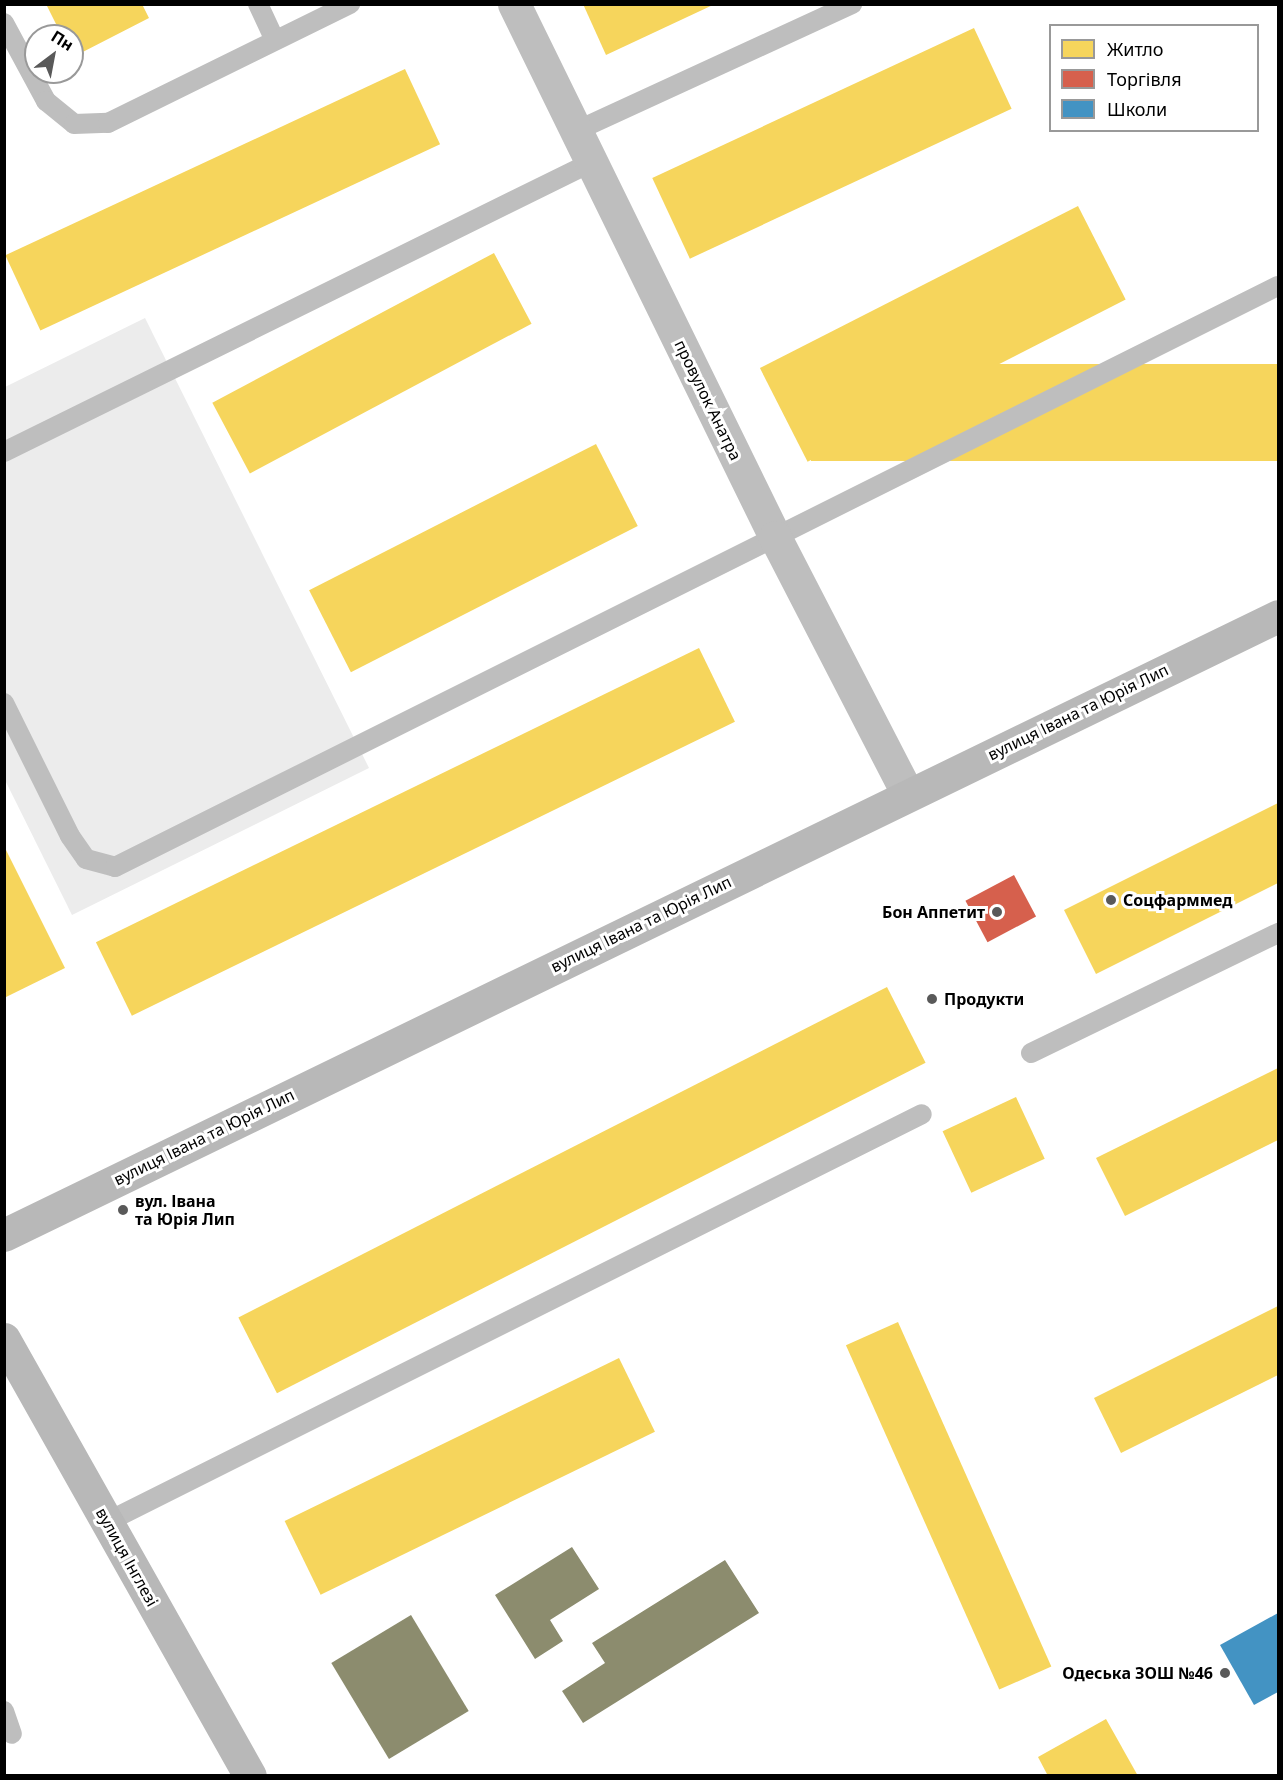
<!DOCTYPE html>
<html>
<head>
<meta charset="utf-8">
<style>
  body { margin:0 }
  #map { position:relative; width:1283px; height:1780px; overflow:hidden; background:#fff; font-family:"Noto Sans",sans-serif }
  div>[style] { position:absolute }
  .green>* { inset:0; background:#ececec }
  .homes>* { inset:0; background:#f6d55c; transform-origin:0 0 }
  .shops>* { inset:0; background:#d6604d; transform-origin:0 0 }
  .schools>* { inset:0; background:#4393c3 }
  .industry>* { inset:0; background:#8c8c6e; transform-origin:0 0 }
  .lane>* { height:20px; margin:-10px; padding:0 10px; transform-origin:10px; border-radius:10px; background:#bebebe }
  .street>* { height:33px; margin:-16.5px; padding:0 16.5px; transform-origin:16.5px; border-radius:16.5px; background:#bebebe }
  .secondary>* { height:33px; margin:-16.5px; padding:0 16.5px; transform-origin:16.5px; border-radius:16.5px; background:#b8b8b8 }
  .dots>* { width:16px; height:16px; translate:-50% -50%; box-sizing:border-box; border:3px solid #fff; border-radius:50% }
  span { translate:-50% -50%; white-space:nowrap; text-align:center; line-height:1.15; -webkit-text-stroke:6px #fff; paint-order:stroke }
  .street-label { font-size:16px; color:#000 }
  .poi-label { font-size:16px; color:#000; font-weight:700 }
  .left { translate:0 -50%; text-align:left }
  .right { translate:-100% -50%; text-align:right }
  .frame { position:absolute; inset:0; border:6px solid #000; pointer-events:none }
  .legend { position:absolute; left:1049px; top:24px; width:210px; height:108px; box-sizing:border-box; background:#fff; border:2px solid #999; margin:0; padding:8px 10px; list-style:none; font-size:18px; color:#000 }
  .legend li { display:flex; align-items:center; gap:12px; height:30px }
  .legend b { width:30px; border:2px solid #999 }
  .north { position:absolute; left:24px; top:24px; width:60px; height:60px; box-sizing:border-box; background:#fff; border:2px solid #999; border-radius:50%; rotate:32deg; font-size:16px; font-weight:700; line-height:24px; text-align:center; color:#000 }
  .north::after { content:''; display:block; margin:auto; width:21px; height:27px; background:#595959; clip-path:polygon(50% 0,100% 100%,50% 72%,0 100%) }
</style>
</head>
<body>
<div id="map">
  <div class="green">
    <i style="clip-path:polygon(145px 318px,369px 768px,72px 915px,5px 780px,5px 387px)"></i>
  </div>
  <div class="homes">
    <i style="clip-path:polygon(46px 4px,142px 4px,149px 18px,73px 57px,72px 36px,62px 36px)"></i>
    <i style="clip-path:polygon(583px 4px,715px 4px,606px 55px)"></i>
    <i style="left:974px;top:28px;width:89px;height:355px;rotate:65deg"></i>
    <i style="left:405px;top:69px;width:83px;height:441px;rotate:65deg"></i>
    <i style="left:1078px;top:206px;width:105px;height:357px;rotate:63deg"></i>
    <i style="left:494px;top:253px;width:80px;height:319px;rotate:62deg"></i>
    <i style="left:1278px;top:364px;width:97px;height:467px;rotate:90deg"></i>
    <i style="left:596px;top:444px;width:92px;height:322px;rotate:63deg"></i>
    <i style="left:699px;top:648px;width:82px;height:671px;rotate:64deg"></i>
    <i style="clip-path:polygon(1278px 803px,1278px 883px,1096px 974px,1064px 910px)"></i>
    <i style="clip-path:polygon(4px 846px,65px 968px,4px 998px)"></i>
    <i style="left:887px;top:987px;width:85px;height:728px;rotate:63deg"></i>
    <i style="clip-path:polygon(1278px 1068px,1278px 1140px,1125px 1216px,1096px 1158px)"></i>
    <i style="left:1016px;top:1097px;width:68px;height:81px;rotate:65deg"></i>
    <i style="clip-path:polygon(1278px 1306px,1278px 1375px,1121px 1453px,1094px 1398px)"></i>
    <i style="left:898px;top:1322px;width:377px;height:57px;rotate:66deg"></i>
    <i style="left:619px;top:1358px;width:82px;height:372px;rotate:64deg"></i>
    <i style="clip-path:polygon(1106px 1719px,1138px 1776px,1048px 1776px,1038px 1757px)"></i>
  </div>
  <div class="shops">
    <i style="left:1014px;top:875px;width:47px;height:55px;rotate:62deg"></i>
  </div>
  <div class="schools">
    <i style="clip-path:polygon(1278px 1613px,1278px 1692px,1254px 1705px,1220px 1645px)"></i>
  </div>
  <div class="industry">
    <i style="clip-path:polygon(572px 1547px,599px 1589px,550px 1620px,563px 1641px,535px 1659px,495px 1595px)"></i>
    <i style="clip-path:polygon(725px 1560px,759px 1613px,583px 1723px,562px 1691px,605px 1663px,592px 1643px)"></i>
    <i style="left:411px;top:1615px;width:112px;height:93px;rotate:59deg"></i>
  </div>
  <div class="lane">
    <i style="left:258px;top:4px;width:38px;rotate:65deg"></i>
    <i style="left:4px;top:23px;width:89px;rotate:61.7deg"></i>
    <i style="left:46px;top:101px;width:36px;rotate:39deg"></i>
    <i style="left:74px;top:124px;width:34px;rotate:-2deg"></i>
    <i style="left:108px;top:123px;width:270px;rotate:-26.2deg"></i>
    <i style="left:576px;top:131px;width:304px;rotate:-24.7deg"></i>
    <i style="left:4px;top:452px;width:656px;rotate:-26.25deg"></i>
    <i style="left:4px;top:703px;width:148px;rotate:63.6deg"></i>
    <i style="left:70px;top:836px;width:28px;rotate:55deg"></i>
    <i style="left:86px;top:859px;width:30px;rotate:15deg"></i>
    <i style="left:115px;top:867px;width:1300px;rotate:-26.55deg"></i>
    <i style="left:1031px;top:1053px;width:275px;rotate:-25.9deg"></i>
    <i style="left:107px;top:1522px;width:911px;rotate:-26.59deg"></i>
    <i style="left:4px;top:1711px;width:24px;rotate:71deg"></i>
  </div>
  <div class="street">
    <i style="left:514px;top:4px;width:593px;rotate:63.91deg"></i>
    <i style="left:775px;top:537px;width:288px;rotate:62.7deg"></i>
  </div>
  <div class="secondary">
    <i style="left:4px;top:1235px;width:1416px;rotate:-25.91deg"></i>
    <i style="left:4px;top:1339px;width:501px;rotate:60.62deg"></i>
  </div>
  <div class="dots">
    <i style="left:1111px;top:900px;background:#595959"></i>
    <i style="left:997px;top:912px;background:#595959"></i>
    <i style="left:932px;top:999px;background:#595959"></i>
    <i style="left:123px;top:1210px;background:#595959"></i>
    <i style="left:1225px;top:1673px;background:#595959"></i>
  </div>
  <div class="street-label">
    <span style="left:708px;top:400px;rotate:64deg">провулок Анатра</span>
    <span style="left:1078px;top:712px;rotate:-26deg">вулиця Івана та Юрія Лип</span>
    <span style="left:641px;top:924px;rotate:-26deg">вулиця Івана та Юрія Лип</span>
    <span style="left:204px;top:1137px;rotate:-26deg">вулиця Івана та Юрія Лип</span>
    <span style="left:127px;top:1557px;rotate:61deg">вулиця Інглезі</span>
  </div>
  <div class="poi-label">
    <span class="left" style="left:1123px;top:900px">Соцфарммед</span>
    <span class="right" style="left:985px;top:912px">Бон Аппетит</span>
    <span class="left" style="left:944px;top:999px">Продукти</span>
    <span class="left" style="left:135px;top:1210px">вул. Івана<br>та Юрія Лип</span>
    <span class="right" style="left:1213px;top:1673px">Одеська ЗОШ №46</span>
  </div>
  <div class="frame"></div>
  <ul class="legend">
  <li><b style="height:16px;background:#f6d55c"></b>Житло</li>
  <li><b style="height:16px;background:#d6604d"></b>Торгівля</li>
  <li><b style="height:16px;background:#4393c3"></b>Школи</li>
  </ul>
  <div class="north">Пн</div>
</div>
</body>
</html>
